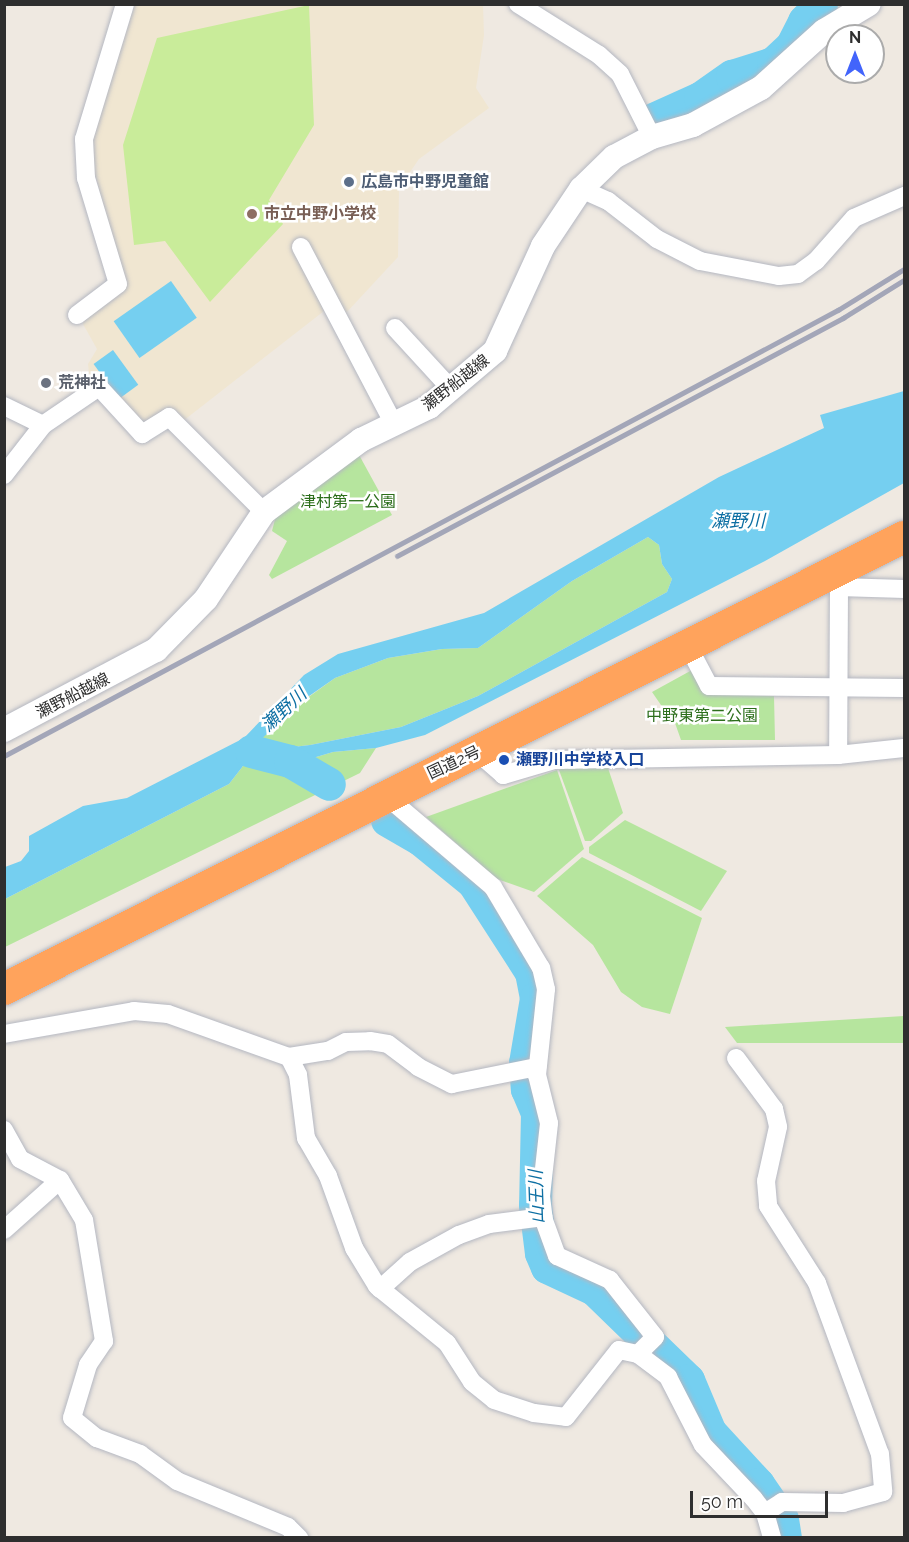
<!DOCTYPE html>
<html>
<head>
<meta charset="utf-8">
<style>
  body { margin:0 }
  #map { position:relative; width:909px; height:1542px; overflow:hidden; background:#efe9e1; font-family:Raleway,"Noto Sans JP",sans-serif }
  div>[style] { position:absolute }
  .education>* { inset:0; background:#f0e6d1 }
  .green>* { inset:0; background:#b6e59e }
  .pitch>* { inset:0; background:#c9ec9a }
  .water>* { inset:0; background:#75cff0; transform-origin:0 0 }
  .river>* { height:33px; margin:-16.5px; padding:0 16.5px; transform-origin:16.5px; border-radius:16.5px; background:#75cff0 }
  .roads { filter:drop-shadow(0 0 2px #b4b7c1) drop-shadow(0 0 2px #b4b7c1) }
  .street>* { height:18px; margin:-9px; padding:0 9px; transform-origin:9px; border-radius:9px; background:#fff }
  .secondary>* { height:24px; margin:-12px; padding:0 12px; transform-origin:12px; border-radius:12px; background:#fff }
  .highway>* { height:32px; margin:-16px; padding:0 16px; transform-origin:16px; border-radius:16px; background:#ffa35c }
  .rail>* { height:4.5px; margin:-2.25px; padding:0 2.25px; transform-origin:2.25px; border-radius:2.25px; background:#a3a6b8 }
  .dots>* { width:16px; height:16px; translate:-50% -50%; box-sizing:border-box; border:3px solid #fff; border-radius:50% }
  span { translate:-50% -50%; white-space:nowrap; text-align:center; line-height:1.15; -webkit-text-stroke:5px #fff; paint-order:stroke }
  .service-label { font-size:16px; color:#4e5e75; font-weight:700 }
  .left { translate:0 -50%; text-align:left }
  .education-label { font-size:16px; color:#785e54; font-weight:700 }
  .worship-label { font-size:16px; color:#5b616d; font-weight:700 }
  .street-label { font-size:16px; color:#2e2e2e }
  .park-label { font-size:16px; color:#2c6e1b }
  .transit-label { font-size:16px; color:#164399; font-weight:700 }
  .water-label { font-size:18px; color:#0d6fa3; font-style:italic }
  .frame { position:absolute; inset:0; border:6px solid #2e2e2e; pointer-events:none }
  .north { position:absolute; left:825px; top:24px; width:60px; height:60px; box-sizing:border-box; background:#fff; border:2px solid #ababab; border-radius:50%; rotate:0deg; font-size:16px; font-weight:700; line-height:24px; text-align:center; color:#2e2e2e }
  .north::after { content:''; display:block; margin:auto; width:21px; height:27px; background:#4264fb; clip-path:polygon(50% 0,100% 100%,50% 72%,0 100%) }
  .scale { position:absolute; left:690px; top:1491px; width:138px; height:27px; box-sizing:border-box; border:3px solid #2e2e2e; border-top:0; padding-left:8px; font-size:18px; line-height:21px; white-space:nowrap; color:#2e2e2e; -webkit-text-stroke:4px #fff; paint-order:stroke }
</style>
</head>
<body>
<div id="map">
  <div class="education">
    <i style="clip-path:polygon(135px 5px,483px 5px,484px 35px,476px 88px,489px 108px,419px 159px,399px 188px,398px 257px,346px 313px,307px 240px,293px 246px,324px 311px,183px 421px,170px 407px,145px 425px,89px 373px,88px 364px,97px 349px,83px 324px,84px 315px,123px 287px,93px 166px,92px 137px)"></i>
  </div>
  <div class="green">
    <i style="clip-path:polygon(358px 453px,392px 515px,272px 579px,269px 575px,287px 541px,272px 531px,276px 515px)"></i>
    <i style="clip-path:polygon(648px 537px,659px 545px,662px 564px,672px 579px,667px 592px,478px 696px,401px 727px,310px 745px,267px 750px,253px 746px,303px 701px,335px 678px,388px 658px,442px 649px,478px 648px,572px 581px)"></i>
    <i style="clip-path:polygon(692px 670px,705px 692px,774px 696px,775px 740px,681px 740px,669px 706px,663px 708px,652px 692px)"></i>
    <i style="clip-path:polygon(376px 748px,360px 773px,5px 947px,5px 899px,229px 784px,243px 766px,262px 762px,286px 766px,333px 752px)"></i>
    <i style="clip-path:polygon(576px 764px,607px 765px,623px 813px,591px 841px,585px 841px,559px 770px)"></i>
    <i style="clip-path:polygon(557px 770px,584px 849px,534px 892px,497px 879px,426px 817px)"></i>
    <i style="clip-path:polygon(625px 820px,727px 871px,701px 911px,589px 853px,589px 847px)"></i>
    <i style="clip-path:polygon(582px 857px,702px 918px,670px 1014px,642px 1007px,621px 992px,593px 945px,537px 896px)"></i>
    <i style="clip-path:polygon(904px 1016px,904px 1043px,737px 1043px,725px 1027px)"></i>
  </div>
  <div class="pitch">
    <i style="clip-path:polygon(309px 5px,314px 125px,269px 200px,283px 224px,210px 302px,165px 241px,134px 245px,123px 145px,157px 38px)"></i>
  </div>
  <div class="water">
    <i style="left:171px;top:281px;width:45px;height:70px;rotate:55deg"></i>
    <i style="left:113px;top:350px;width:43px;height:24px;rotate:54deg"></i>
    <i style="clip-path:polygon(evenodd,904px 391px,904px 483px,765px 561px,425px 735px,376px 748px,333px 752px,286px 766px,262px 762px,243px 766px,229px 784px,5px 899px,5px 867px,21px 861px,29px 851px,29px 836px,83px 806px,127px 798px,244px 738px,304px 675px,338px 654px,484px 613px,719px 477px,824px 428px,820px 415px,904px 391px,648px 537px,659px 545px,662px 564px,672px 579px,667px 592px,478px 696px,401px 727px,310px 745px,267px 750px,254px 746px,302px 701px,335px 678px,388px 658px,442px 649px,478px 648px,572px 581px,648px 537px)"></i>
  </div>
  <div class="river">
    <i style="left:653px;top:119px;width:51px;rotate:-24.1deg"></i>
    <i style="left:700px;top:98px;width:39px;rotate:-35deg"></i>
    <i style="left:732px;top:76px;width:43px;rotate:-17.6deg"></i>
    <i style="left:773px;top:63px;width:26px;rotate:-43deg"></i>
    <i style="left:792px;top:45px;width:27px;rotate:-63deg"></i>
    <i style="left:804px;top:21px;width:24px;rotate:-45deg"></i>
    <i style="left:251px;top:751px;width:40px;rotate:14.4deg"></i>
    <i style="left:290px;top:761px;width:45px;rotate:30.5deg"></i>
    <i style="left:387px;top:820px;width:38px;rotate:30deg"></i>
    <i style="left:420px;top:839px;width:68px;rotate:39.1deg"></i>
    <i style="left:473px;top:882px;width:107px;rotate:57.2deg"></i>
    <i style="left:531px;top:972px;width:26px;rotate:79deg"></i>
    <i style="left:536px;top:998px;width:66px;rotate:99.6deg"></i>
    <i style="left:525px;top:1063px;width:26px;rotate:86deg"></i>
    <i style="left:527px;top:1089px;width:26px;rotate:67deg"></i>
    <i style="left:537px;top:1113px;width:92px;rotate:91.2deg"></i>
    <i style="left:535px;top:1205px;width:48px;rotate:82.9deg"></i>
    <i style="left:541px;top:1253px;width:15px;rotate:67deg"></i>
    <i style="left:547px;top:1267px;width:52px;rotate:25.1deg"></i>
    <i style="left:594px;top:1289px;width:131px;rotate:44.1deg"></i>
    <i style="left:688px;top:1380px;width:56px;rotate:67.1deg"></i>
    <i style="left:710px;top:1432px;width:71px;rotate:47.3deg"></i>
    <i style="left:758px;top:1484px;width:42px;rotate:55.6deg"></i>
    <i style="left:782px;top:1519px;width:19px;rotate:81deg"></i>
  </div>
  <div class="roads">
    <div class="street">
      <i style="left:518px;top:4px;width:96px;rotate:32.2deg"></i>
      <i style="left:599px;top:55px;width:28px;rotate:42deg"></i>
      <i style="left:620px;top:74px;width:71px;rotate:63.1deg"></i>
      <i style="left:581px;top:189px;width:30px;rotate:24deg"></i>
      <i style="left:608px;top:201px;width:62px;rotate:37.8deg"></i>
      <i style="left:657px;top:239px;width:48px;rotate:27.1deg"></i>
      <i style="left:700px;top:261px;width:80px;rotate:10.8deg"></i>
      <i style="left:779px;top:276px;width:19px;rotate:-6deg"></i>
      <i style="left:798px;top:274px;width:22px;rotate:-36deg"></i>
      <i style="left:816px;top:261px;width:57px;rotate:-48.5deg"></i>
      <i style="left:854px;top:218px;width:55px;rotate:-23.7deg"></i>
      <i style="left:301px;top:247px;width:200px;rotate:62.3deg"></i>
      <i style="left:77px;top:315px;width:51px;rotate:-37.1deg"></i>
      <i style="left:118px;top:284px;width:111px;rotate:-106.8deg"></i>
      <i style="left:86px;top:178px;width:39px;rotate:-93deg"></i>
      <i style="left:84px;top:139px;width:141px;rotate:-73.1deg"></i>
      <i style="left:395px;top:328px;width:84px;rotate:47.4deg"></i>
      <i style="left:4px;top:406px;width:43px;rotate:26deg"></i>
      <i style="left:4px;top:475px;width:63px;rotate:-52deg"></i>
      <i style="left:43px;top:425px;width:68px;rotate:-34.2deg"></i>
      <i style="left:99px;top:387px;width:64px;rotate:47.5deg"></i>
      <i style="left:142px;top:434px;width:32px;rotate:-32deg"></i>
      <i style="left:169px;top:417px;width:134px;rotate:45deg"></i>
      <i style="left:833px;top:574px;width:14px;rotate:65deg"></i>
      <i style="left:839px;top:587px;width:168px;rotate:90.3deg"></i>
      <i style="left:839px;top:587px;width:65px;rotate:1.8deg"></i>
      <i style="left:689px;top:648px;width:43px;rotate:62.2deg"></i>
      <i style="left:709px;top:686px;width:195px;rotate:0.6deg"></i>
      <i style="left:477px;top:752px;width:35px;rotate:41deg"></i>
      <i style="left:503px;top:775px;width:53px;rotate:-16.4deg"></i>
      <i style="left:554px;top:760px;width:284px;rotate:-1deg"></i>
      <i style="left:838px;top:755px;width:66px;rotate:-6.1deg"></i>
      <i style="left:4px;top:1034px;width:132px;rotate:-10deg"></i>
      <i style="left:134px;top:1011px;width:34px;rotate:5deg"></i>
      <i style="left:168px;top:1014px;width:128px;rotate:19.6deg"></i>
      <i style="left:289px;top:1057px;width:20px;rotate:63deg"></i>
      <i style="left:298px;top:1075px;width:64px;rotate:82.8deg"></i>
      <i style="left:306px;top:1138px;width:44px;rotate:59.9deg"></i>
      <i style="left:328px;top:1176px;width:77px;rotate:70.1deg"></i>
      <i style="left:354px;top:1248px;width:44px;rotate:58.8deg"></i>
      <i style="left:377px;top:1286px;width:90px;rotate:39.2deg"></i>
      <i style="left:447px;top:1343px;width:46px;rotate:57.3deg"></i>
      <i style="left:472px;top:1382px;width:28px;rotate:39deg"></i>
      <i style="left:494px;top:1400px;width:42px;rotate:18deg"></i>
      <i style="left:534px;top:1413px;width:32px;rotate:7deg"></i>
      <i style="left:566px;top:1417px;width:85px;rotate:-51.7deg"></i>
      <i style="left:619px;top:1350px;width:19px;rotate:12deg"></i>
      <i style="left:638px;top:1354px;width:24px;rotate:-45deg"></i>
      <i style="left:655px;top:1337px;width:73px;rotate:-128.3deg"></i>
      <i style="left:610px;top:1280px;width:58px;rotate:-155.6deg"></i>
      <i style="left:557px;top:1256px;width:37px;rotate:-110deg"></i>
      <i style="left:544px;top:1221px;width:25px;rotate:-97deg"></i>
      <i style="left:541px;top:1196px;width:73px;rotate:-83.7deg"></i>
      <i style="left:549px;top:1123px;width:49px;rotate:-104deg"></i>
      <i style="left:537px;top:1075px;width:86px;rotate:-84deg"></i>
      <i style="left:546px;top:989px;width:22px;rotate:-103deg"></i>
      <i style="left:541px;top:968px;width:94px;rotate:-120.7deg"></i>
      <i style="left:493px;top:887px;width:142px;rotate:-139.6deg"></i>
      <i style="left:289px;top:1057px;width:39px;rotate:-9deg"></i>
      <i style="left:328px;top:1051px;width:20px;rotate:-27deg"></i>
      <i style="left:346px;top:1042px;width:24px;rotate:-2deg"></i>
      <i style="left:370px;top:1041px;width:18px;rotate:9deg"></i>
      <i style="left:388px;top:1044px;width:38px;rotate:37deg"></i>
      <i style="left:418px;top:1067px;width:38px;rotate:27deg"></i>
      <i style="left:452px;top:1084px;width:87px;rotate:-11.3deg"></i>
      <i style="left:736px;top:1058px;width:64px;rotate:53.3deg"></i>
      <i style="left:774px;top:1109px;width:18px;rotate:77deg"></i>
      <i style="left:778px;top:1127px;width:55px;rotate:102.5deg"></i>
      <i style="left:766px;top:1181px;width:25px;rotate:85deg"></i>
      <i style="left:768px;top:1206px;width:91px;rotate:57.5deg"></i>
      <i style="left:817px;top:1283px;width:182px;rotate:69.8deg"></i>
      <i style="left:880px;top:1454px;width:38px;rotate:85deg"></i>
      <i style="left:883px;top:1492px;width:41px;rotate:164.6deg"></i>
      <i style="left:843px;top:1503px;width:61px;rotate:-179.1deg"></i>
      <i style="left:782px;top:1502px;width:20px;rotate:147deg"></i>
      <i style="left:4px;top:1130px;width:33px;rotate:61deg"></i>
      <i style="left:20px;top:1159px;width:45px;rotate:27.7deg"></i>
      <i style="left:60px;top:1180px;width:47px;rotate:59deg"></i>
      <i style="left:84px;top:1220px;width:123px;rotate:80.6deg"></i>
      <i style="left:104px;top:1341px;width:29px;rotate:124deg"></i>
      <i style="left:88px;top:1365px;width:55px;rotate:106.8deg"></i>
      <i style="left:72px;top:1418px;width:32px;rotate:39deg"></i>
      <i style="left:97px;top:1438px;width:46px;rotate:20.4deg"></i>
      <i style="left:140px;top:1454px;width:46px;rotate:36.1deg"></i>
      <i style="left:177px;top:1481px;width:120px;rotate:22.5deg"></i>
      <i style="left:288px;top:1527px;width:16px;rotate:45deg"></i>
      <i style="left:4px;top:1230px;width:75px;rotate:-41.8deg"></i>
      <i style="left:380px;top:1289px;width:40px;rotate:-42deg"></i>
      <i style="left:410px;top:1262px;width:56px;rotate:-28.9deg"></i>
      <i style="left:459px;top:1235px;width:32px;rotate:-20deg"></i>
      <i style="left:489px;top:1224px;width:55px;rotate:-7.3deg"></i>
      <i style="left:638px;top:1354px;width:38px;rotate:37deg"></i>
      <i style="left:668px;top:1377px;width:76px;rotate:62.8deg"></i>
      <i style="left:703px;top:1445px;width:74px;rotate:46.6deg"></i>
      <i style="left:754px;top:1499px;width:18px;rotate:52deg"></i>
      <i style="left:765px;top:1513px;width:26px;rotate:74deg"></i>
    </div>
    <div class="secondary">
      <i style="left:4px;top:730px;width:172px;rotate:-27.8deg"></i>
      <i style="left:156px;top:650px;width:71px;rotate:-45.6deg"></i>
      <i style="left:206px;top:599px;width:105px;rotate:-56.3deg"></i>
      <i style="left:264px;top:512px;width:121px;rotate:-36.6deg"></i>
      <i style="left:361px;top:440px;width:76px;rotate:-25.9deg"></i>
      <i style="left:429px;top:407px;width:87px;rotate:-40.3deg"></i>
      <i style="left:495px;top:351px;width:115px;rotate:-65.4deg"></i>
      <i style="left:543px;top:246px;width:69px;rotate:-56.3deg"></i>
      <i style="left:581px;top:189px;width:46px;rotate:-44.1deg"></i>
      <i style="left:614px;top:157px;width:43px;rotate:-27.8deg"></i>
      <i style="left:652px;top:137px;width:43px;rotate:-16.3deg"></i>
      <i style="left:693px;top:125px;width:77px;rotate:-28.6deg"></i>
      <i style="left:761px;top:88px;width:85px;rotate:-42.1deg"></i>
      <i style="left:824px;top:31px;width:52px;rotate:-31deg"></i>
    </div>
    <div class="highway">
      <i style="left:4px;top:989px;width:1007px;rotate:-26.67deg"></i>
    </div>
  </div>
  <div class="rail">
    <i style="left:397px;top:556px;width:506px;rotate:-28.09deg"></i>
    <i style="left:843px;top:318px;width:72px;rotate:-31.9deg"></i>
    <i style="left:4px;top:756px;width:946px;rotate:-28.14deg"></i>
    <i style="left:838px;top:310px;width:78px;rotate:-31.8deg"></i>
  </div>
  <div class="dots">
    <i style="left:349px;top:182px;background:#5c6f8a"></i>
    <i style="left:252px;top:214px;background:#8d6e63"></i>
    <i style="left:46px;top:383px;background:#6b7280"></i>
    <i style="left:504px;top:760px;background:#1a4fb4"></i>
  </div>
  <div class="service-label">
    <span class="left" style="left:361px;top:182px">広島市中野児童館</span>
  </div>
  <div class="education-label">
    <span class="left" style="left:264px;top:214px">市立中野小学校</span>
  </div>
  <div class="worship-label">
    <span class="left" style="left:58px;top:383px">荒神社</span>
  </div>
  <div class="street-label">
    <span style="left:456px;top:383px;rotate:-38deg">瀬野船越線</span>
    <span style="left:73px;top:696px;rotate:-27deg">瀬野船越線</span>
    <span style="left:454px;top:763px;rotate:-25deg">国道2号</span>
  </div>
  <div class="park-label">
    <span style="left:348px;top:502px">津村第一公園</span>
    <span style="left:702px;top:716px">中野東第二公園</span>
  </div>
  <div class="transit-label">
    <span class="left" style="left:516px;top:760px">瀬野川中学校入口</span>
  </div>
  <div class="water-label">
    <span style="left:738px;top:521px">瀬野川</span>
    <span style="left:284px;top:710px;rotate:-43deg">瀬野川</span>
    <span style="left:537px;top:1197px;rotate:-92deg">山王川</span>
  </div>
  <div class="frame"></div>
  <div class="north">N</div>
  <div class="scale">50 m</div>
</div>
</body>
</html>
